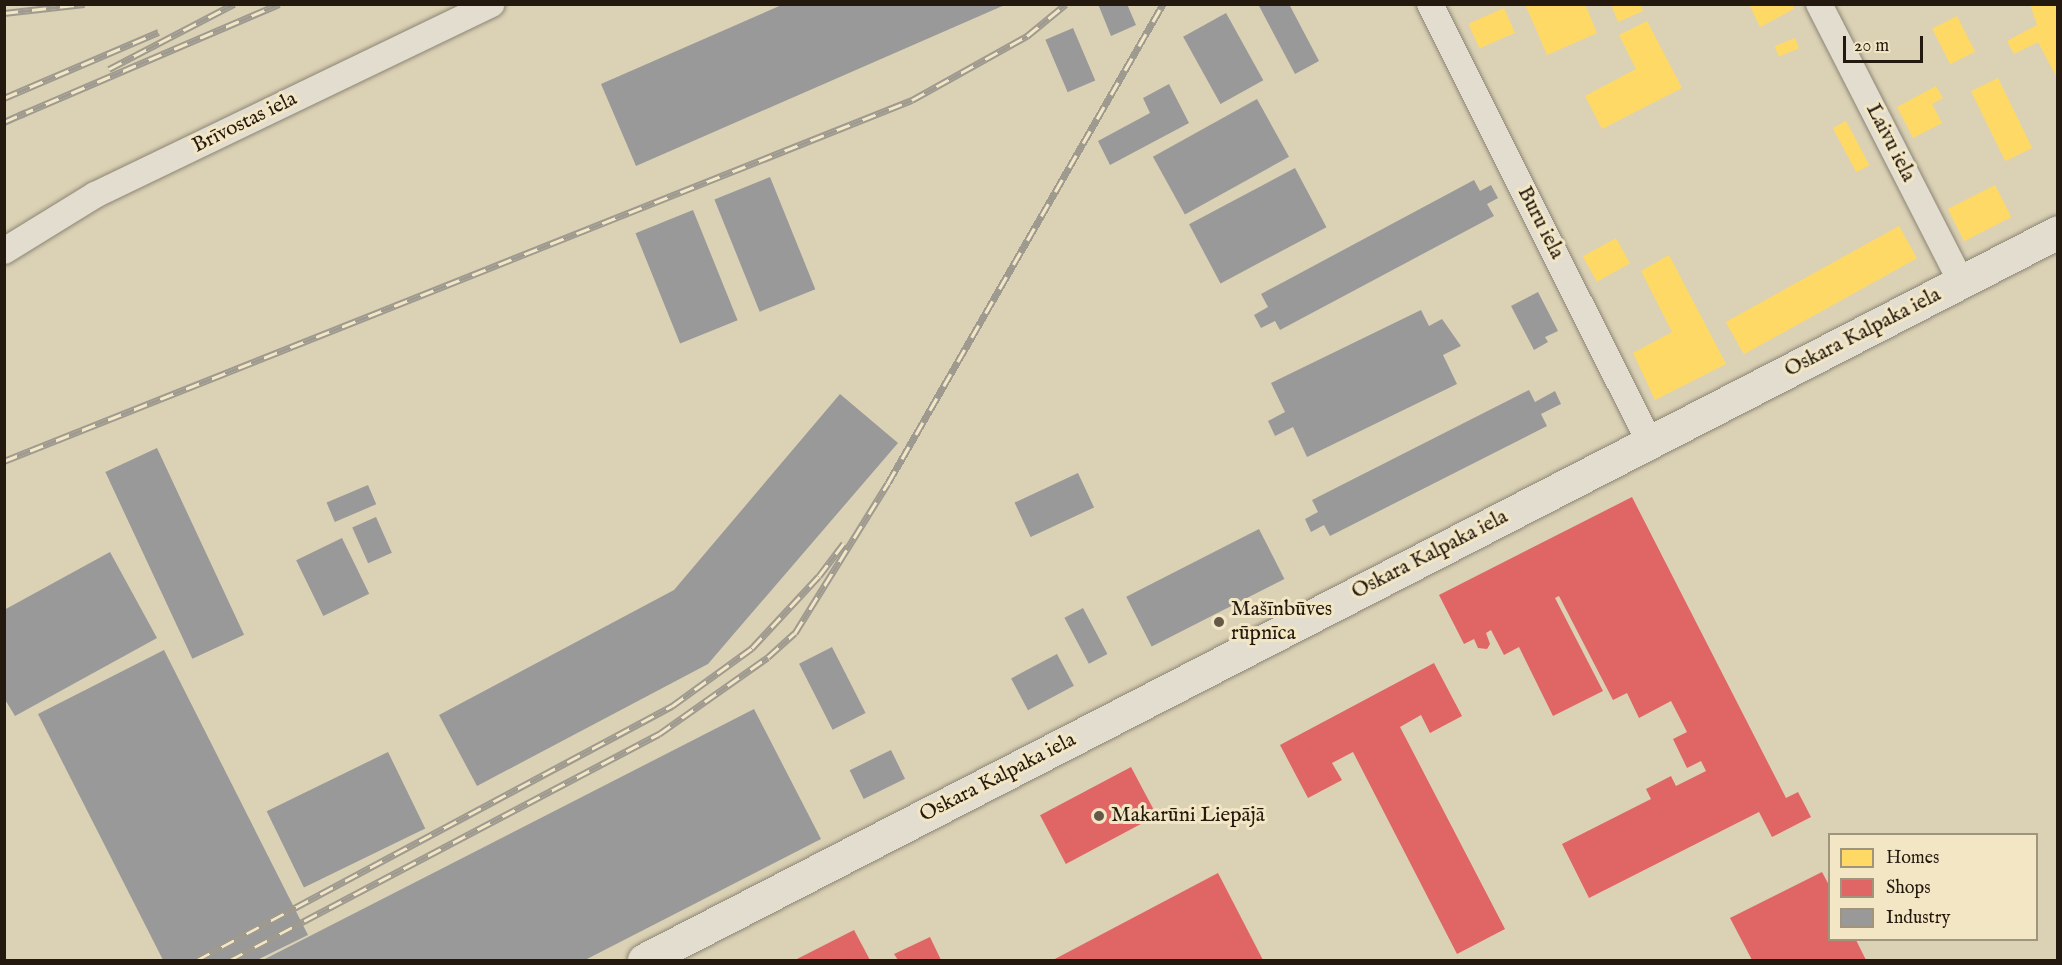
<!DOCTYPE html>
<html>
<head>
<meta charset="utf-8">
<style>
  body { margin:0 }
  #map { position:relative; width:2062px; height:965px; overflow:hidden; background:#dbd1b5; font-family:"IM FELL English",serif }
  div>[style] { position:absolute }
  .homes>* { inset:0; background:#ffd966; transform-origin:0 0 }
  .shops>* { inset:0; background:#e06666; transform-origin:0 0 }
  .industry>* { inset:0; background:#999; transform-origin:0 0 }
  .roads { filter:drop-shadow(0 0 2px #8c8574) drop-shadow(0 0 2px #8c8574) }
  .minor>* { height:26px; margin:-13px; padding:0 13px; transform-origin:13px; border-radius:13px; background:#e2ddce }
  .secondary>* { height:33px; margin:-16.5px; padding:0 16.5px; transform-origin:16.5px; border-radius:16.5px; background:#e2ddce }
  .rail>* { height:7px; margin-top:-3.5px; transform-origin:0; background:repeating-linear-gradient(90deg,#f2e6c4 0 14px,#9f9a8f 0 28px); box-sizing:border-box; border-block:2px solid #9f9a8f }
  .dots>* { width:16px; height:16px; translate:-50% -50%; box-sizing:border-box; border:3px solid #f2e6c4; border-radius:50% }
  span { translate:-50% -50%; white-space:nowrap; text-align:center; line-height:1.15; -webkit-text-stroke:6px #f2e6c4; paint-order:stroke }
  .street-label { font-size:21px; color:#24190f }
  .poi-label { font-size:21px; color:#24190f }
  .left { translate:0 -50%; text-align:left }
  .frame { position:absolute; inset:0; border:6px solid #24190f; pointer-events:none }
  .legend { position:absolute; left:1828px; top:833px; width:210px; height:108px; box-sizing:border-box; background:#f2e6c4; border:2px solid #a0947c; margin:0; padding:8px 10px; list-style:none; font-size:18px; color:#24190f }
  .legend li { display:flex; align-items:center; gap:12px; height:30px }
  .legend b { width:30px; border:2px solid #a0947c }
  .scale { position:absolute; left:1843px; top:36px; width:80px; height:27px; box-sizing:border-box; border:3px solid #24190f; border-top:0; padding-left:8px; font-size:18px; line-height:21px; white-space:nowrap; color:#24190f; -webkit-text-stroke:4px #f2e6c4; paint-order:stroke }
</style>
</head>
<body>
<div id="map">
  <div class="homes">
    <i style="clip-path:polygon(1525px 4px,1585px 4px,1597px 33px,1547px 55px)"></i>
    <i style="clip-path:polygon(1611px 4px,1640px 4px,1643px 11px,1618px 22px)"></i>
    <i style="clip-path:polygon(1749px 4px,1792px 4px,1794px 9px,1760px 27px)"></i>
    <i style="clip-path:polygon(2030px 4px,2058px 4px,2058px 80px,2038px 42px,2014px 54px,2007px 41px,2037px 25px)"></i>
    <i style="left:1504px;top:8px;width:27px;height:39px;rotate:66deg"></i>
    <i style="left:1957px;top:16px;width:40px;height:28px;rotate:63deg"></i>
    <i style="clip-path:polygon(1647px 21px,1682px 88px,1602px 129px,1585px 96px,1636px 69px,1619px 35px)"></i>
    <i style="left:1795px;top:38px;width:11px;height:22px;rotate:68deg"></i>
    <i style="left:1998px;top:78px;width:78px;height:30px;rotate:64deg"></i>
    <i style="clip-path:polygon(1936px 86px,1943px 98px,1932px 104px,1942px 123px,1913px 138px,1897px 107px)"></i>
    <i style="left:1846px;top:121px;width:50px;height:15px;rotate:62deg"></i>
    <i style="left:1995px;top:185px;width:36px;height:53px;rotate:63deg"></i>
    <i style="left:1899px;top:226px;width:37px;height:198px;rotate:61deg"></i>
    <i style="left:1616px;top:238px;width:29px;height:38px;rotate:61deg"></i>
    <i style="clip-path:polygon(1669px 255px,1726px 364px,1655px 400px,1633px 353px,1672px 332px,1641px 271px)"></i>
  </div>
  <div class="shops">
    <i style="clip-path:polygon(1632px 497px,1786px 798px,1798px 792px,1811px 817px,1772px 837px,1759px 812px,1589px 898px,1562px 844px,1651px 799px,1646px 789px,1671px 776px,1676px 786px,1706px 771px,1701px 761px,1687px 768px,1673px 739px,1687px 732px,1671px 701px,1639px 718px,1627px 693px,1613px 700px,1559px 596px,1555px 598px,1603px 691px,1553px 716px,1519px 647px,1504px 655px,1491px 630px,1486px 633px,1490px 644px,1487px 649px,1478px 648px,1474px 639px,1464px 644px,1439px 595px)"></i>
    <i style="clip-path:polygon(1434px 663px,1462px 716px,1430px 733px,1421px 715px,1400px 727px,1505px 929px,1457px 954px,1353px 752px,1332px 763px,1342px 780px,1308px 798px,1280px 745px)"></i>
    <i style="left:1131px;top:767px;width:55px;height:103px;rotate:62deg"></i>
    <i style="clip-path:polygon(1822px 872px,1830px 887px,1830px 940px,1856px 940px,1866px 960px,1752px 960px,1730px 918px)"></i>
    <i style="clip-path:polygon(1218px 873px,1263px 960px,1053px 960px)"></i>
    <i style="clip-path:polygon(854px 930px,870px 960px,795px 960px)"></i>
    <i style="clip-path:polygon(930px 937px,941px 960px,898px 960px,894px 954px)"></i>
  </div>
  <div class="industry">
    <i style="clip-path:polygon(784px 4px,1007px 4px,636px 166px,601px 84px)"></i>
    <i style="clip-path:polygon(1098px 4px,1127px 4px,1136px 25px,1111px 36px)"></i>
    <i style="clip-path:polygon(1258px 4px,1289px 4px,1319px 61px,1295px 74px)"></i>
    <i style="left:1226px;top:13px;width:77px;height:49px;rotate:61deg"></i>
    <i style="left:1073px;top:28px;width:57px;height:30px;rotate:67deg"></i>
    <i style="clip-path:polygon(1169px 84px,1189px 123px,1110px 165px,1098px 141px,1150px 113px,1143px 98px)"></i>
    <i style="left:1257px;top:99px;width:66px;height:119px;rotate:61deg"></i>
    <i style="left:1295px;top:168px;width:67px;height:120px;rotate:62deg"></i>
    <i style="left:770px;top:177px;width:121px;height:60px;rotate:68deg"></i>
    <i style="clip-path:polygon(1474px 180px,1480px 191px,1491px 185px,1498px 198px,1487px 204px,1494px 216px,1280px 330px,1275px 321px,1261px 328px,1254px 315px,1268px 307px,1261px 294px)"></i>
    <i style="left:693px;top:210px;width:119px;height:62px;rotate:68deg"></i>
    <i style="clip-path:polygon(1538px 292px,1558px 331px,1545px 337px,1548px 342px,1534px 350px,1511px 306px)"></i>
    <i style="clip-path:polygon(1421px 310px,1429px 326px,1442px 319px,1461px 346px,1443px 355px,1457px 384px,1307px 457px,1293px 427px,1275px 436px,1268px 421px,1285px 412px,1271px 383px)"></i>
    <i style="clip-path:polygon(1529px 390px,1535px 402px,1555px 391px,1561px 404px,1541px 414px,1547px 426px,1330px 536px,1324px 525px,1311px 532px,1305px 519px,1318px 512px,1312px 500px)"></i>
    <i style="clip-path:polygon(840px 394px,898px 443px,708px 664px,477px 786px,439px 715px,674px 590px)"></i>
    <i style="left:157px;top:448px;width:206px;height:57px;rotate:65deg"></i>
    <i style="left:1078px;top:473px;width:38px;height:70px;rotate:65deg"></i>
    <i style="left:368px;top:485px;width:21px;height:45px;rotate:67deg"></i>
    <i style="left:376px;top:517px;width:39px;height:26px;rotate:66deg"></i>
    <i style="left:1259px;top:529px;width:56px;height:149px;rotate:63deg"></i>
    <i style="left:342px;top:538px;width:62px;height:51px;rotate:64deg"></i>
    <i style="clip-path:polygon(110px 552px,157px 638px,15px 716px,4px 698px,4px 610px)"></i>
    <i style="left:1083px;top:608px;width:52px;height:21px;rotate:62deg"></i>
    <i style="left:832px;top:647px;width:74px;height:37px;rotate:63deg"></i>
    <i style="clip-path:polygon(164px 650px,308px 935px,257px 960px,163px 960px,38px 714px)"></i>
    <i style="left:1057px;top:654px;width:36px;height:52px;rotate:62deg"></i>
    <i style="clip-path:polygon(754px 709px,821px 839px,585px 960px,263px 960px)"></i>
    <i style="left:891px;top:750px;width:32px;height:46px;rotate:64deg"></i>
    <i style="left:388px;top:752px;width:85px;height:135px;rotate:64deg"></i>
  </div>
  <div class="roads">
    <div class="minor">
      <i style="left:1430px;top:4px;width:490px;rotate:63.4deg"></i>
      <i style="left:1819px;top:4px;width:312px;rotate:62.9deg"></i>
      <i style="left:4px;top:251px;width:107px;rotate:-31.6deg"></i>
      <i style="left:95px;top:195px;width:440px;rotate:-25.7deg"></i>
    </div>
    <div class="secondary">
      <i style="left:644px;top:960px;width:1590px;rotate:-27.24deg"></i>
    </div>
  </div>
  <div class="rail">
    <i style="left:4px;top:13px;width:81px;rotate:-6.4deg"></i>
    <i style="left:109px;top:69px;width:141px;rotate:-27.5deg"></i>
    <i style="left:4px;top:98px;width:168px;rotate:-23.1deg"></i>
    <i style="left:20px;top:115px;width:282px;rotate:-23.2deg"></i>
    <i style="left:4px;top:122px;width:24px;rotate:-24deg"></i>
    <i style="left:4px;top:461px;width:977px;rotate:-21.68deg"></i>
    <i style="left:912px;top:100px;width:132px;rotate:-29.1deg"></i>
    <i style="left:1027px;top:36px;width:50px;rotate:-39.4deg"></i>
    <i style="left:197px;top:960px;width:539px;rotate:-28.14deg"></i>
    <i style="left:672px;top:706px;width:99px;rotate:-35.9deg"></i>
    <i style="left:752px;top:648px;width:98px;rotate:-47.1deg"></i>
    <i style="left:819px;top:576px;width:41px;rotate:-52.9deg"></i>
    <i style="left:230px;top:960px;width:485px;rotate:-27.8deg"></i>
    <i style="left:659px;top:734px;width:133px;rotate:-35.2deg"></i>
    <i style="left:768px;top:657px;width:36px;rotate:-42deg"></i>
    <i style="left:795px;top:633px;width:176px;rotate:-58.2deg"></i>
    <i style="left:888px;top:483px;width:552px;rotate:-60.14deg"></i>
  </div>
  <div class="dots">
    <i style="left:1219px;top:622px;background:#645949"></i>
    <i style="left:1099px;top:816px;background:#645949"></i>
  </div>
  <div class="street-label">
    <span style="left:245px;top:123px;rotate:-26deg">Brīvostas iela</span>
    <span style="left:1890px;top:143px;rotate:63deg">Laivu iela</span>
    <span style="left:1540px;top:223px;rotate:63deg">Buru iela</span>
    <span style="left:1863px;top:333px;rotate:-27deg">Oskara Kalpaka iela</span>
    <span style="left:1430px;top:555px;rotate:-27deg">Oskara Kalpaka iela</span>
    <span style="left:998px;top:778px;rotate:-27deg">Oskara Kalpaka iela</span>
  </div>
  <div class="poi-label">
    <span class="left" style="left:1231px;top:622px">Mašīnbūves<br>rūpnīca</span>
    <span class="left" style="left:1111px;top:816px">Makarūni Liepājā</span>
  </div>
  <div class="frame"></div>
  <ul class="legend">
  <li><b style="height:16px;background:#ffd966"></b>Homes</li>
  <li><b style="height:16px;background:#e06666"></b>Shops</li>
  <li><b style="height:16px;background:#999"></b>Industry</li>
  </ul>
  <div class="scale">20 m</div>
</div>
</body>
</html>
